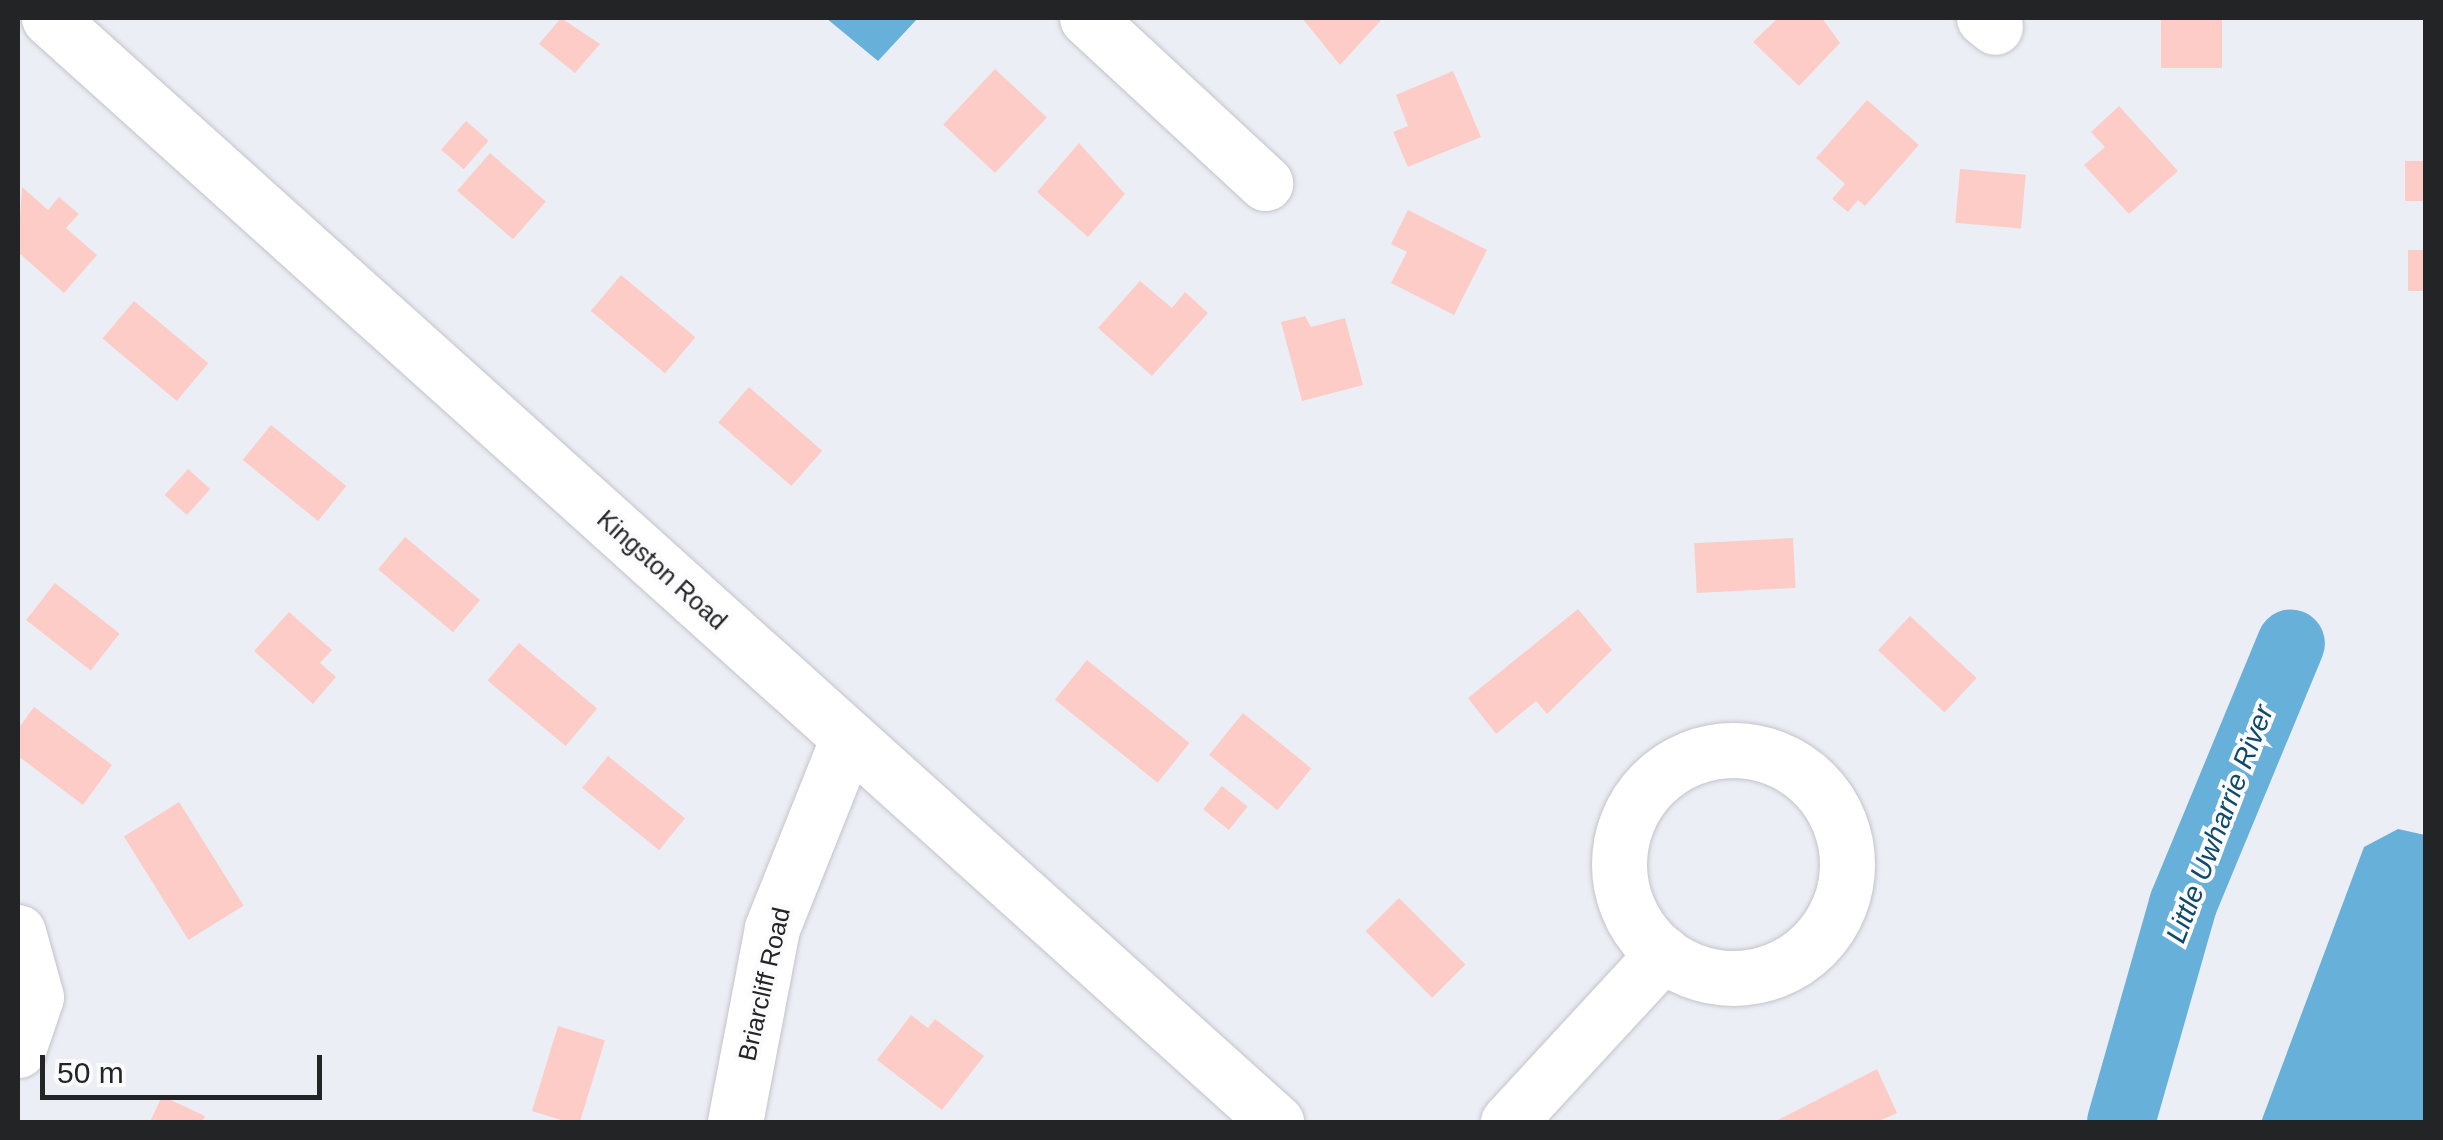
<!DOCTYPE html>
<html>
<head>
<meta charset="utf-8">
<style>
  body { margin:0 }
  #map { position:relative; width:2443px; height:1140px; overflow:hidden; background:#eceef5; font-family:Helvetica,sans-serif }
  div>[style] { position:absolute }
  .water>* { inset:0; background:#67b0da }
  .river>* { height:68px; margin:-34px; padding:0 34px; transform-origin:34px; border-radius:34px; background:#67b0da }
  .building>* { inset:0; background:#feccc6; transform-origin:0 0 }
  .roads { filter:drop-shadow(0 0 2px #c3c4cb) drop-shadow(0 0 2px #c3c4cb) }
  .minor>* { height:55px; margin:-27.5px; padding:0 27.5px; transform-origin:27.5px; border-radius:27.5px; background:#fff }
  .minor>.ring { margin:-27.5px; padding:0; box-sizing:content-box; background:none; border:55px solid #fff; border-radius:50% }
  span { translate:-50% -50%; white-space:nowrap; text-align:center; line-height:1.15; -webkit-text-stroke:8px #fbfbfe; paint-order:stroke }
  .street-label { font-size:25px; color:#232426 }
  .water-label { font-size:28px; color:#0f4a67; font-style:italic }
  .frame { position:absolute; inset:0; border:20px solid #232426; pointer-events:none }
  .scale { position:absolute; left:40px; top:1055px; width:282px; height:45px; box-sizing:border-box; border:5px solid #232426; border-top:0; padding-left:12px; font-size:30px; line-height:35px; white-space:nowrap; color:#232426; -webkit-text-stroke:8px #fbfbfe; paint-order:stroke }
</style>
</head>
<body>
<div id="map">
  <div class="water">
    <i style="clip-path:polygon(826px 18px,918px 18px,878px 61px)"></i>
    <i style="clip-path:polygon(2398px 829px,2425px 835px,2425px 1122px,2261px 1122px,2364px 847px)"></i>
  </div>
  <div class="river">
    <i style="left:2121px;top:1122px;width:227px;rotate:-74.1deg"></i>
    <i style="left:2183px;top:904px;width:282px;rotate:-67.5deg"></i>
  </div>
  <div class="building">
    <i style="clip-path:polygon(561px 18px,600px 44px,575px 73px,539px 44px)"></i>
    <i style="clip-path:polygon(1302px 18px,1383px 18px,1340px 65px)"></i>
    <i style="clip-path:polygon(1778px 18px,1822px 18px,1840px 43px,1799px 86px,1753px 42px)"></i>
    <i style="left:2161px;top:18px;width:61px;height:50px"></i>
    <i style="left:995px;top:69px;width:71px;height:76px;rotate:43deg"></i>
    <i style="clip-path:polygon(1453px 71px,1481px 137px,1408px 167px,1393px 132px,1408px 126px,1396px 95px)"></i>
    <i style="clip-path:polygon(1867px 100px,1919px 145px,1865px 206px,1858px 200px,1848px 212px,1832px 199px,1845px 184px,1816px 158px)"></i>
    <i style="clip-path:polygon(2119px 106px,2178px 171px,2129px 214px,2084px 165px,2105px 147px,2091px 132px)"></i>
    <i style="left:466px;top:121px;width:30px;height:38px;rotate:41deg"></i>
    <i style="clip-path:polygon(1079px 143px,1125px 194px,1088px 237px,1037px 192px)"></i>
    <i style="left:490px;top:153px;width:74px;height:50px;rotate:41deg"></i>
    <i style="left:2426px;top:161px;width:40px;height:21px;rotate:90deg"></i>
    <i style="left:1960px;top:169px;width:66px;height:54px;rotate:5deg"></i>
    <i style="clip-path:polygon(22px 187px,48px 210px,59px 197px,79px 214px,66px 228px,97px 255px,64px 293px,18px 252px)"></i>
    <i style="clip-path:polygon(1408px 210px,1487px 250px,1454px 315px,1391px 283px,1407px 252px,1391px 244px)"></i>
    <i style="left:2408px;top:250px;width:18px;height:41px"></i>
    <i style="left:621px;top:275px;width:97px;height:47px;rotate:40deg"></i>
    <i style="clip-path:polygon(1140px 281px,1172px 308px,1185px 292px,1208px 313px,1152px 376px,1098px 328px)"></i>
    <i style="left:134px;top:301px;width:97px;height:49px;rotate:40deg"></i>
    <i style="clip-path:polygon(1305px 316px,1311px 327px,1345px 318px,1363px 385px,1302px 401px,1281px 322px)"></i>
    <i style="left:749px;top:387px;width:97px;height:47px;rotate:41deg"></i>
    <i style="left:271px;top:425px;width:97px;height:45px;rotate:39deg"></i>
    <i style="left:188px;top:469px;width:30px;height:35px;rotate:42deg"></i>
    <i style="left:405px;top:537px;width:98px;height:42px;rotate:40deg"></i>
    <i style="left:1793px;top:538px;width:50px;height:99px;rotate:87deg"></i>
    <i style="left:55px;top:583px;width:82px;height:47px;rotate:38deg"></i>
    <i style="clip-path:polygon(1578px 609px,1612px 650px,1547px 714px,1536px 701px,1496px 734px,1468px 698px)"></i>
    <i style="clip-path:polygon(289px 612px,332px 650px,320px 663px,336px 677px,313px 704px,254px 651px)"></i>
    <i style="left:1910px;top:616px;width:91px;height:47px;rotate:43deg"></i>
    <i style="left:519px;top:643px;width:102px;height:49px;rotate:40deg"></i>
    <i style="left:1087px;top:660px;width:132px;height:51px;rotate:39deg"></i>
    <i style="clip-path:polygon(34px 707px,112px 765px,83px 805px,18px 756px,18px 729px)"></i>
    <i style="left:1243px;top:713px;width:88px;height:54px;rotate:39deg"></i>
    <i style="left:608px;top:756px;width:99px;height:41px;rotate:39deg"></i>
    <i style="left:1222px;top:786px;width:33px;height:30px;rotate:39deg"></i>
    <i style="left:179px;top:802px;width:122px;height:65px;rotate:58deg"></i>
    <i style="left:1399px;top:898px;width:94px;height:47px;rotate:45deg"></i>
    <i style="clip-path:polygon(911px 1015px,928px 1028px,935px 1019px,984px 1056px,942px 1110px,877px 1060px)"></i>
    <i style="left:558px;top:1026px;width:49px;height:89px;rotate:17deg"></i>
    <i style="clip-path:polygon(1877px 1069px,1897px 1113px,1877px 1122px,1774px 1122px)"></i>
    <i style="clip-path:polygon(162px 1096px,205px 1116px,202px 1122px,150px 1122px)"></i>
  </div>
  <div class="roads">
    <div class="minor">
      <i style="left:49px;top:18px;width:1651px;rotate:41.98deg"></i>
      <i style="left:1087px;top:18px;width:243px;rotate:42.8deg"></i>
      <i style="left:1984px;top:18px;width:14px;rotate:39deg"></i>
      <i class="ring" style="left:1619px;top:750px;width:173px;height:173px"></i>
      <i style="left:18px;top:932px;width:67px;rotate:74.5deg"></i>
      <i style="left:36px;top:997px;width:56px;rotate:108.8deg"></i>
      <i style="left:735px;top:1122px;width:197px;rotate:-79.2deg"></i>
      <i style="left:772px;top:928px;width:205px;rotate:-68.2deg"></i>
      <i style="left:1508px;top:1122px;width:229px;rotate:-47.3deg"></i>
    </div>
  </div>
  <div class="street-label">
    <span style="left:662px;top:570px;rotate:42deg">Kingston Road</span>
    <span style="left:764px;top:984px;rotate:-77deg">Briarcliff Road</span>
  </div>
  <div class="water-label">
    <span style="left:2220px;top:824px;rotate:-69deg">Little Uwharrie River</span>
  </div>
  <div class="frame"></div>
  <div class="scale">50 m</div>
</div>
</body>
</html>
